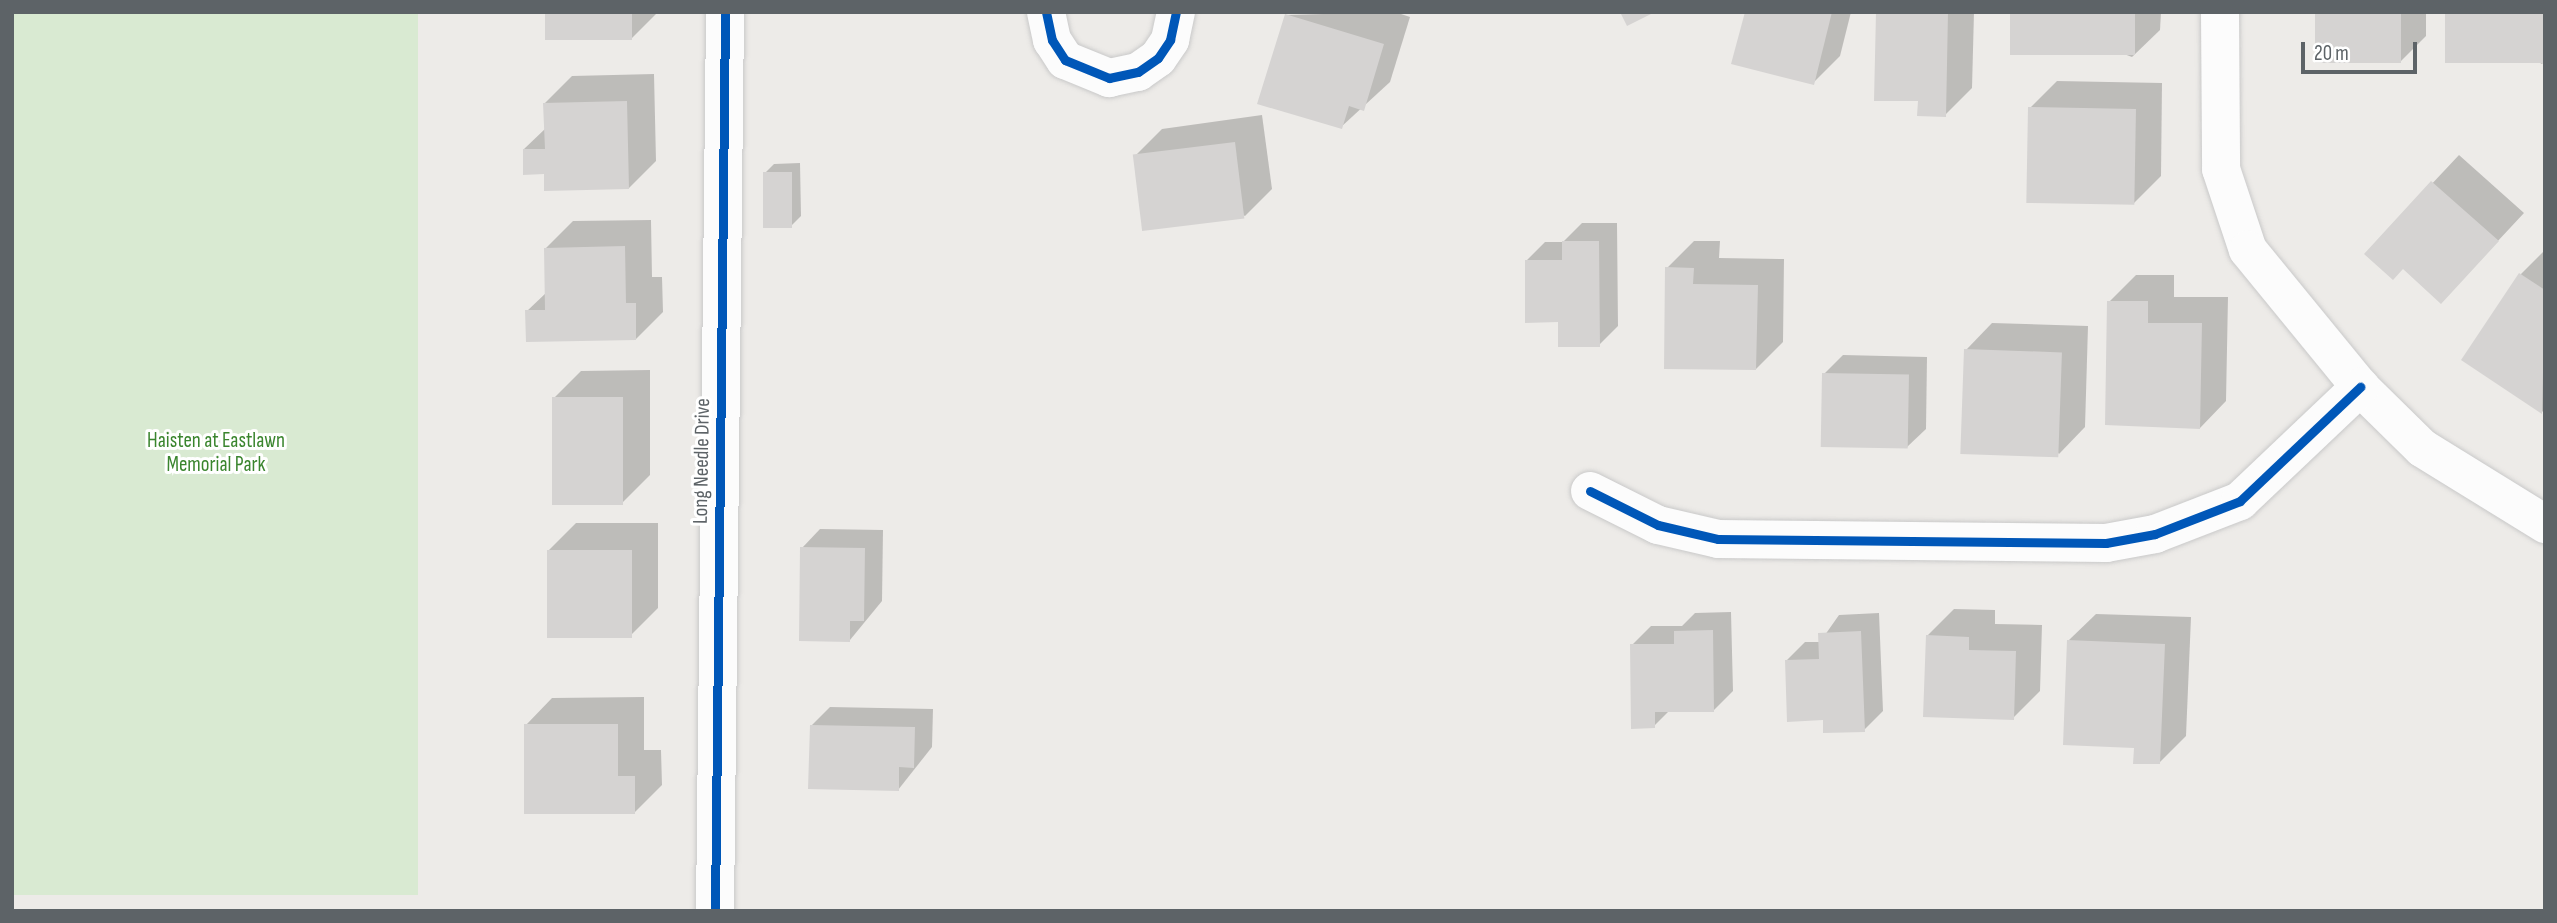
<!DOCTYPE html>
<html>
<head>
<meta charset="utf-8">
<style>
  body { margin:0 }
  #map { position:relative; width:2557px; height:923px; overflow:hidden; background:#edebe8; font-family:"Sofia Sans Condensed",sans-serif }
  div>[style] { position:absolute }
  .green>* { inset:0; background:#d9ead2; transform-origin:0 0 }
  .shadow>* { inset:0; background:#0003 }
  .building>* { inset:0; background:#d5d3d2; transform-origin:0 0 }
  .roads { filter:drop-shadow(0 0 2px #c9c9c9) drop-shadow(0 0 2px #c9c9c9) }
  .minor>* { height:38px; margin:-19px; padding:0 19px; transform-origin:19px; border-radius:19px; background:#fcfcfc }
  .cycleway>* { height:9px; margin:-4.5px; padding:0 4.5px; transform-origin:4.5px; border-radius:4.5px; background:#0057b8 }
  span { translate:-50% -50%; white-space:nowrap; text-align:center; line-height:1.15; -webkit-text-stroke:6px #fff; paint-order:stroke }
  .park-label { font-size:21px; color:#3a852e }
  .street-label { font-size:21px; color:#5d6367 }
  .frame { position:absolute; inset:0; border:14px solid #5d6367; pointer-events:none }
  .scale { position:absolute; left:2301px; top:42px; width:116px; height:32px; box-sizing:border-box; border:4px solid #5d6367; border-top:0; padding-left:9px; font-size:21px; line-height:24px; white-space:nowrap; color:#5d6367; -webkit-text-stroke:5px #fff; paint-order:stroke }
</style>
</head>
<body>
<div id="map">
  <div class="green">
    <i style="left:12px;top:12px;width:406px;height:883px"></i>
  </div>
  <div class="shadow">
    <i style="clip-path:polygon(547px 12px,658px 12px,631px 39px)"></i>
    <i style="clip-path:polygon(1395px 12px,1410px 17px,1390px 82px,1341px 127px,1287px 15px)"></i>
    <i style="clip-path:polygon(1746px 12px,1851px 12px,1840px 56px,1813px 83px)"></i>
    <i style="clip-path:polygon(1878px 12px,1974px 12px,1972px 88px,1945px 115px,1919px 100px)"></i>
    <i style="clip-path:polygon(2011px 12px,2161px 12px,2160px 30px,2132px 57px)"></i>
    <i style="clip-path:polygon(2316px 12px,2426px 12px,2426px 36px,2399px 63px)"></i>
    <i style="clip-path:polygon(2447px 12px,2545px 12px,2545px 61px,2542px 64px)"></i>
    <i style="clip-path:polygon(654px 74px,656px 161px,629px 188px,524px 149px,546px 128px,545px 103px,572px 76px)"></i>
    <i style="clip-path:polygon(2057px 81px,2162px 83px,2161px 176px,2134px 203px,2030px 108px)"></i>
    <i style="clip-path:polygon(1262px 115px,1272px 189px,1245px 216px,1135px 156px,1162px 129px)"></i>
    <i style="clip-path:polygon(2459px 155px,2524px 213px,2441px 302px,2403px 267px,2366px 254px)"></i>
    <i style="clip-path:polygon(800px 163px,801px 216px,792px 225px,765px 173px,774px 164px)"></i>
    <i style="clip-path:polygon(651px 220px,652px 277px,662px 277px,663px 312px,636px 339px,527px 311px,547px 292px,546px 248px,573px 221px)"></i>
    <i style="clip-path:polygon(1582px 223px,1617px 223px,1618px 326px,1599px 345px,1560px 320px,1526px 261px,1545px 242px,1563px 242px)"></i>
    <i style="clip-path:polygon(1694px 241px,1720px 241px,1719px 258px,1784px 259px,1783px 342px,1756px 369px,1667px 268px)"></i>
    <i style="clip-path:polygon(2545px 250px,2545px 409px,2542px 412px,2521px 274px)"></i>
    <i style="clip-path:polygon(2136px 275px,2174px 275px,2174px 297px,2228px 297px,2226px 401px,2200px 428px,2109px 302px)"></i>
    <i style="clip-path:polygon(1992px 323px,2088px 326px,2085px 427px,2059px 454px,1966px 350px)"></i>
    <i style="clip-path:polygon(1843px 355px,1927px 357px,1926px 429px,1907px 447px,1824px 374px)"></i>
    <i style="clip-path:polygon(650px 370px,650px 475px,623px 502px,554px 398px,581px 371px)"></i>
    <i style="clip-path:polygon(576px 523px,658px 523px,658px 608px,631px 635px,549px 550px)"></i>
    <i style="clip-path:polygon(820px 529px,883px 530px,882px 601px,850px 640px,802px 548px)"></i>
    <i style="clip-path:polygon(1954px 609px,1995px 610px,1995px 624px,2042px 625px,2040px 691px,2013px 718px,1927px 636px)"></i>
    <i style="clip-path:polygon(1731px 612px,1733px 691px,1714px 710px,1670px 710px,1654px 726px,1632px 645px,1651px 626px,1682px 626px,1695px 613px)"></i>
    <i style="clip-path:polygon(1879px 613px,1883px 711px,1864px 730px,1825px 718px,1786px 661px,1805px 642px,1820px 642px,1839px 615px)"></i>
    <i style="clip-path:polygon(2096px 614px,2191px 617px,2186px 736px,2159px 763px,2136px 746px,2069px 640px)"></i>
    <i style="clip-path:polygon(644px 697px,644px 750px,661px 750px,662px 785px,635px 812px,526px 725px,552px 698px)"></i>
    <i style="clip-path:polygon(830px 707px,933px 709px,932px 747px,898px 790px,811px 726px)"></i>
  </div>
  <div class="building">
    <i style="left:545px;top:12px;width:87px;height:28px"></i>
    <i style="clip-path:polygon(1620px 12px,1655px 12px,1627px 26px)"></i>
    <i style="clip-path:polygon(1745px 12px,1832px 12px,1814px 85px,1731px 64px)"></i>
    <i style="clip-path:polygon(1876px 12px,1948px 12px,1946px 117px,1917px 116px,1918px 101px,1874px 101px)"></i>
    <i style="left:2010px;top:12px;width:125px;height:43px"></i>
    <i style="left:2315px;top:12px;width:86px;height:51px"></i>
    <i style="left:2445px;top:12px;width:99px;height:51px"></i>
    <i style="clip-path:polygon(1285px 14px,1384px 44px,1364px 111px,1349px 106px,1342px 129px,1257px 104px)"></i>
    <i style="clip-path:polygon(627px 101px,629px 189px,544px 191px,544px 174px,523px 175px,523px 149px,545px 149px,543px 103px)"></i>
    <i style="left:2028px;top:107px;width:108px;height:96px;rotate:1deg"></i>
    <i style="left:1235px;top:142px;width:77px;height:103px;rotate:83deg"></i>
    <i style="left:763px;top:172px;width:29px;height:56px"></i>
    <i style="clip-path:polygon(2431px 181px,2499px 241px,2441px 304px,2403px 269px,2393px 280px,2364px 254px)"></i>
    <i style="clip-path:polygon(1562px 241px,1599px 241px,1600px 347px,1558px 347px,1558px 322px,1525px 323px,1525px 260px,1562px 260px)"></i>
    <i style="clip-path:polygon(625px 246px,626px 303px,636px 303px,636px 340px,526px 342px,525px 310px,545px 310px,544px 248px)"></i>
    <i style="clip-path:polygon(1665px 267px,1694px 268px,1693px 284px,1758px 285px,1756px 370px,1664px 369px)"></i>
    <i style="clip-path:polygon(2519px 273px,2545px 290px,2542px 414px,2461px 360px)"></i>
    <i style="clip-path:polygon(2107px 301px,2148px 301px,2148px 323px,2202px 323px,2200px 429px,2105px 425px)"></i>
    <i style="left:1964px;top:349px;width:98px;height:105px;rotate:2deg"></i>
    <i style="left:1822px;top:373px;width:87px;height:74px;rotate:1deg"></i>
    <i style="left:552px;top:397px;width:71px;height:108px"></i>
    <i style="clip-path:polygon(800px 547px,865px 548px,864px 621px,850px 621px,850px 642px,799px 641px)"></i>
    <i style="left:547px;top:550px;width:85px;height:88px"></i>
    <i style="clip-path:polygon(1713px 630px,1714px 712px,1655px 712px,1655px 728px,1631px 729px,1630px 644px,1674px 644px,1674px 631px)"></i>
    <i style="clip-path:polygon(1861px 631px,1865px 732px,1823px 733px,1823px 720px,1787px 722px,1785px 660px,1819px 659px,1818px 633px)"></i>
    <i style="clip-path:polygon(1926px 635px,1969px 637px,1969px 650px,2016px 651px,2014px 720px,1923px 717px)"></i>
    <i style="clip-path:polygon(2067px 640px,2165px 644px,2160px 764px,2133px 764px,2134px 748px,2063px 745px)"></i>
    <i style="clip-path:polygon(524px 724px,618px 724px,618px 776px,635px 776px,635px 814px,524px 814px)"></i>
    <i style="clip-path:polygon(810px 725px,915px 727px,914px 768px,899px 767px,899px 791px,808px 789px)"></i>
  </div>
  <div class="roads">
    <div class="minor">
      <i style="left:1046px;top:12px;width:29px;rotate:78deg"></i>
      <i style="left:1052px;top:40px;width:24px;rotate:57deg"></i>
      <i style="left:1065px;top:60px;width:48px;rotate:22.2deg"></i>
      <i style="left:1109px;top:78px;width:30px;rotate:-12deg"></i>
      <i style="left:1138px;top:72px;width:24px;rotate:-35deg"></i>
      <i style="left:1158px;top:58px;width:22px;rotate:-56deg"></i>
      <i style="left:1170px;top:40px;width:29px;rotate:-78deg"></i>
      <i style="left:2220px;top:12px;width:157px;rotate:89.6deg"></i>
      <i style="left:2221px;top:169px;width:85px;rotate:71.6deg"></i>
      <i style="left:2248px;top:250px;width:177px;rotate:50.7deg"></i>
      <i style="left:2360px;top:387px;width:87px;rotate:44.5deg"></i>
      <i style="left:2422px;top:448px;width:145px;rotate:31.7deg"></i>
      <i style="left:1590px;top:491px;width:76px;rotate:26.6deg"></i>
      <i style="left:1658px;top:525px;width:62px;rotate:13.1deg"></i>
      <i style="left:1718px;top:539px;width:388px;rotate:0.6deg"></i>
      <i style="left:2106px;top:543px;width:50px;rotate:-10.4deg"></i>
      <i style="left:2155px;top:534px;width:91px;rotate:-21.2deg"></i>
      <i style="left:2240px;top:501px;width:166px;rotate:-43.5deg"></i>
      <i style="left:715px;top:911px;width:899px;rotate:-89.36deg"></i>
    </div>
  </div>
  <div class="cycleway">
    <i style="left:1046px;top:12px;width:29px;rotate:78deg"></i>
    <i style="left:1052px;top:40px;width:24px;rotate:57deg"></i>
    <i style="left:1065px;top:60px;width:48px;rotate:22.2deg"></i>
    <i style="left:1109px;top:78px;width:30px;rotate:-12deg"></i>
    <i style="left:1138px;top:72px;width:24px;rotate:-35deg"></i>
    <i style="left:1158px;top:58px;width:22px;rotate:-56deg"></i>
    <i style="left:1170px;top:40px;width:29px;rotate:-78deg"></i>
    <i style="left:1590px;top:491px;width:76px;rotate:26.6deg"></i>
    <i style="left:1658px;top:525px;width:62px;rotate:13.1deg"></i>
    <i style="left:1718px;top:539px;width:388px;rotate:0.6deg"></i>
    <i style="left:2106px;top:543px;width:50px;rotate:-10.4deg"></i>
    <i style="left:2155px;top:534px;width:91px;rotate:-21.2deg"></i>
    <i style="left:2240px;top:501px;width:166px;rotate:-43.5deg"></i>
    <i style="left:715px;top:911px;width:899px;rotate:-89.36deg"></i>
  </div>
  <div class="park-label">
    <span style="left:216px;top:453px">Haisten at Eastlawn<br>Memorial Park</span>
  </div>
  <div class="street-label">
    <span style="left:702px;top:461px;rotate:-89deg">Long Needle Drive</span>
  </div>
  <div class="frame"></div>
  <div class="scale">20 m</div>
</div>
</body>
</html>
